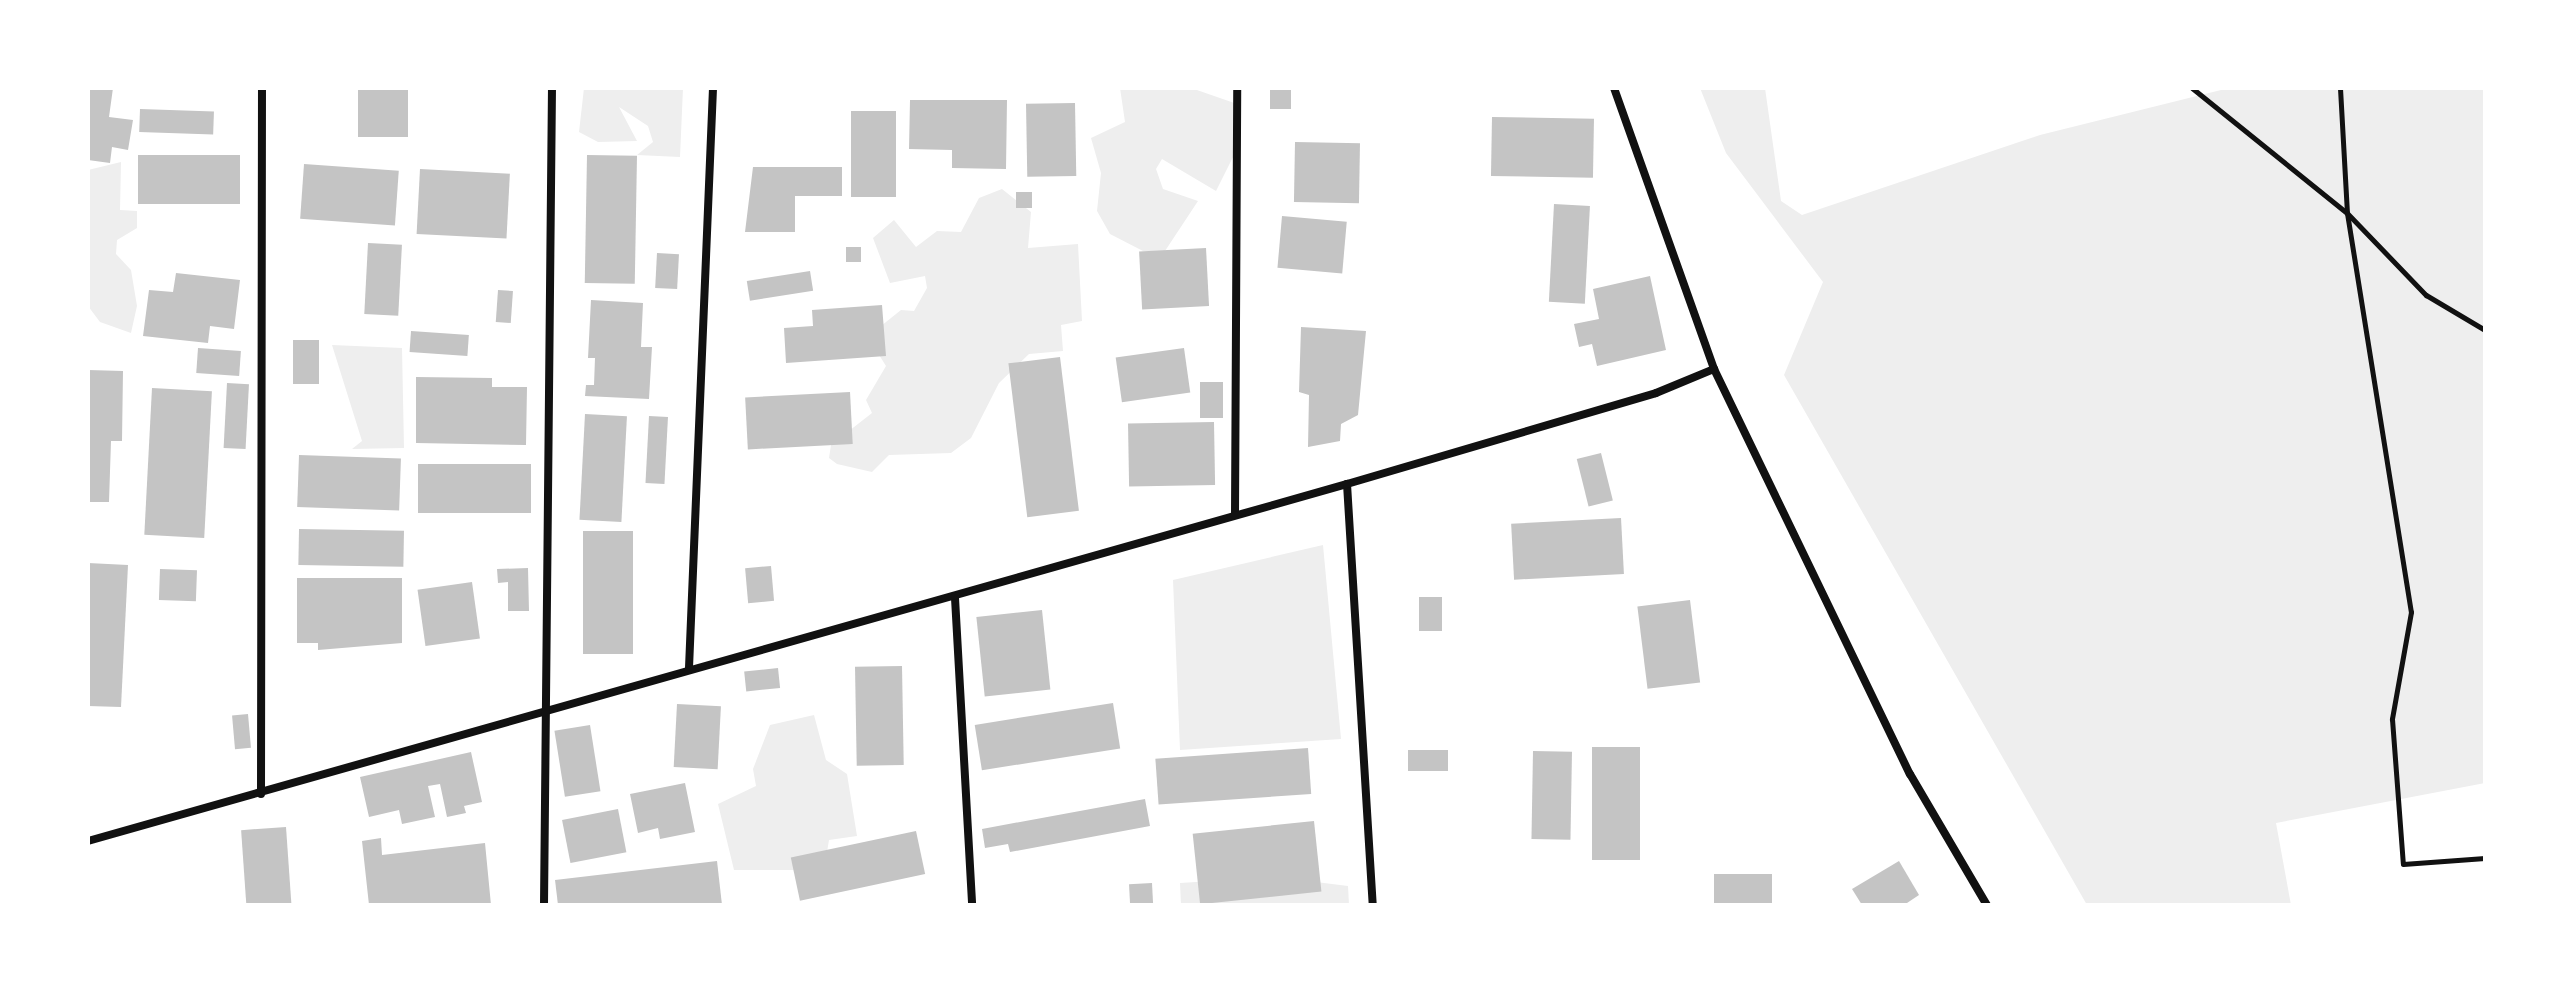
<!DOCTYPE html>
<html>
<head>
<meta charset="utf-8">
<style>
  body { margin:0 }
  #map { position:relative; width:2573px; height:993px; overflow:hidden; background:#fff; font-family:Lato,sans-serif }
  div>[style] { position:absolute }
  .green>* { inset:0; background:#eee }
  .building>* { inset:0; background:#c4c4c4; transform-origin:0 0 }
  .path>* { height:5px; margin:-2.5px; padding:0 2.5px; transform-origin:2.5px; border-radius:2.5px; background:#111 }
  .minor>* { height:8px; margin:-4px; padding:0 4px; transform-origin:4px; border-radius:4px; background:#111 }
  span { translate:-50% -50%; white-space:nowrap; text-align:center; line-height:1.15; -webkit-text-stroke:8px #fff; paint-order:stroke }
  .frame { position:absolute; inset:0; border:90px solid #fff; pointer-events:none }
</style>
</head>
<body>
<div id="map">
  <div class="green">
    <i style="clip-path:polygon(584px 88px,683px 88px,680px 157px,637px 155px,653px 142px,648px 126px,619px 107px,637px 141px,598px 142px,579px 132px)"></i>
    <i style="clip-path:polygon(1120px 88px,1194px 89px,1240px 105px,1235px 153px,1216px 191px,1162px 159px,1156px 169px,1163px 189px,1198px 201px,1165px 251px,1143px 251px,1110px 234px,1097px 211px,1101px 173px,1091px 138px,1125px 122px)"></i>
    <i style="clip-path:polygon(1700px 88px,1765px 88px,1781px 201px,1802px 215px,2040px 135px,2221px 90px,2485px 88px,2485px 783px,2276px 823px,2291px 905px,2087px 905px,1784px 375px,1823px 282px,1726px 153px)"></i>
    <i style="clip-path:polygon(121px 162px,120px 210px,137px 211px,137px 228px,117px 240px,116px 254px,131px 270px,137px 306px,131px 333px,100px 322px,88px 306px,88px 170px)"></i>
    <i style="clip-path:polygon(1002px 189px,1031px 212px,1028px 248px,1078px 244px,1082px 321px,1061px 325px,1063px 351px,1029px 354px,999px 383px,971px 438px,951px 453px,889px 455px,872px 472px,837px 464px,829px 458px,831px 445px,872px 413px,866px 400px,886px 366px,876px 350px,881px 326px,901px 310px,914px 311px,927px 288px,925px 276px,890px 283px,873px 238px,894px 220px,916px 247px,937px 231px,961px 232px,979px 198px)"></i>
    <i style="clip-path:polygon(332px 345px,402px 348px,404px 448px,352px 449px,362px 441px)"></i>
    <i style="clip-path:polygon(1323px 545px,1341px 739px,1180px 750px,1173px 580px)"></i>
    <i style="clip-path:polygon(814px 715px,826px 760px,847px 774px,857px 836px,829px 840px,826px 858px,802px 870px,734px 870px,718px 804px,756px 786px,753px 769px,770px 725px)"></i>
    <i style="clip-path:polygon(1276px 877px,1348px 886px,1349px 905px,1181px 905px,1180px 883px)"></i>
  </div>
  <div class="building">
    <i style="clip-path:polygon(88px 88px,113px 88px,109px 117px,133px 120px,128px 150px,112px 147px,110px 163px,88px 160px)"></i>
    <i style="left:358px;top:88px;width:50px;height:49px"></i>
    <i style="left:1270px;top:88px;width:21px;height:21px"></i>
    <i style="clip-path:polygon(910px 100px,1007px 100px,1006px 169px,952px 168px,952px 150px,909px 149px)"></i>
    <i style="left:1075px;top:103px;width:73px;height:49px;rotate:89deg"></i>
    <i style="left:140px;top:109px;width:74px;height:23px;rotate:2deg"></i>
    <i style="left:851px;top:111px;width:45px;height:86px"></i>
    <i style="left:1492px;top:117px;width:102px;height:59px;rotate:1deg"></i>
    <i style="left:1295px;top:142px;width:65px;height:60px;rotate:1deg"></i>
    <i style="left:138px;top:155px;width:102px;height:49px"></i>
    <i style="left:587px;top:155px;width:50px;height:128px;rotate:1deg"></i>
    <i style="left:304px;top:164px;width:95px;height:55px;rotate:4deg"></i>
    <i style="clip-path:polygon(753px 167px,842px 167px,842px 196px,795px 196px,795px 232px,745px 232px)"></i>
    <i style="left:420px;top:169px;width:90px;height:65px;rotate:3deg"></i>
    <i style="left:1016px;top:192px;width:16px;height:16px"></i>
    <i style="left:1554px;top:204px;width:36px;height:98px;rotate:3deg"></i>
    <i style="left:1282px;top:216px;width:65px;height:52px;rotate:5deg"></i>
    <i style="left:368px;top:243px;width:34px;height:71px;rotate:3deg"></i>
    <i style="left:846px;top:247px;width:15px;height:15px"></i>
    <i style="left:1206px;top:248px;width:58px;height:67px;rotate:87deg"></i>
    <i style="left:657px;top:253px;width:22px;height:35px;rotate:3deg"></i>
    <i style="left:810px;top:271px;width:20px;height:64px;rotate:81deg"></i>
    <i style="clip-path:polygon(176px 273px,240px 280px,234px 329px,210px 326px,208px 343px,143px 336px,149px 290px,173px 292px)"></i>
    <i style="clip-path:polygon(1650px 276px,1666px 350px,1597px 366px,1592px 344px,1579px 347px,1574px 324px,1599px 319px,1593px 289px)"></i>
    <i style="left:498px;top:290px;width:15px;height:32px;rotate:4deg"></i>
    <i style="clip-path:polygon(591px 300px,643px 303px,641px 347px,652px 347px,649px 399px,585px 396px,586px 385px,594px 385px,595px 358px,588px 358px)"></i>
    <i style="clip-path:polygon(882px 305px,886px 356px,786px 363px,784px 328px,813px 326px,812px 310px)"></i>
    <i style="clip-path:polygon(1301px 327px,1366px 331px,1358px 415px,1341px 424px,1340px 441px,1308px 447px,1309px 395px,1299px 392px)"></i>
    <i style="left:411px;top:331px;width:58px;height:21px;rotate:4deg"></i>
    <i style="left:293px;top:340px;width:26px;height:44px"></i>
    <i style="left:198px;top:348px;width:43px;height:25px;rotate:4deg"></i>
    <i style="left:1184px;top:348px;width:45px;height:69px;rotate:82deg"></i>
    <i style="left:1060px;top:357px;width:155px;height:52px;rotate:83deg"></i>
    <i style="clip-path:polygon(88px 370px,123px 371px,122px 441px,111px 441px,109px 502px,88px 502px)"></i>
    <i style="clip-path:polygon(416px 377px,492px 378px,492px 387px,527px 387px,526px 445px,416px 443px)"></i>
    <i style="left:1200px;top:382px;width:23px;height:36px"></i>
    <i style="left:227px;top:383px;width:22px;height:65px;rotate:3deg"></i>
    <i style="left:152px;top:388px;width:60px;height:147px;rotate:3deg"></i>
    <i style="left:850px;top:392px;width:52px;height:105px;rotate:87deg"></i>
    <i style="left:585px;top:414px;width:42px;height:106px;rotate:3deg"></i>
    <i style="left:649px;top:416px;width:19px;height:67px;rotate:3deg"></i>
    <i style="left:1214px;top:422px;width:63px;height:86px;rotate:89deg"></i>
    <i style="left:1601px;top:453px;width:49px;height:25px;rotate:76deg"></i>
    <i style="left:299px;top:455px;width:102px;height:52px;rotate:2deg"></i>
    <i style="left:531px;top:464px;width:49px;height:113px;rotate:90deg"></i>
    <i style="left:1621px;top:518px;width:56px;height:110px;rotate:87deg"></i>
    <i style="left:299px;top:529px;width:105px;height:36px;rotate:1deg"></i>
    <i style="left:583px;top:531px;width:50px;height:123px"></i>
    <i style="clip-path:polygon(88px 563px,128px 565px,121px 707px,88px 706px)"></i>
    <i style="left:771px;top:566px;width:35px;height:26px;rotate:85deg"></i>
    <i style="clip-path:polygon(528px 568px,529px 611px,508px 611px,508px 582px,498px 583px,497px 569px)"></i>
    <i style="left:160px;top:569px;width:37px;height:31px;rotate:2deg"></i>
    <i style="clip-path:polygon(297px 578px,402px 578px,402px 643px,318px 650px,318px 643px,297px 643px)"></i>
    <i style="left:472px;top:582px;width:57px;height:55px;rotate:82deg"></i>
    <i style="left:1419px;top:597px;width:23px;height:34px"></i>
    <i style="left:1690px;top:600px;width:83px;height:53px;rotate:83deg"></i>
    <i style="left:1042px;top:610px;width:80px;height:66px;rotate:84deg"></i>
    <i style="left:902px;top:666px;width:99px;height:47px;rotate:89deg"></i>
    <i style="left:778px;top:668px;width:20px;height:34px;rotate:84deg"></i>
    <i style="left:1113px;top:703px;width:46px;height:140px;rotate:81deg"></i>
    <i style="left:677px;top:704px;width:44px;height:63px;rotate:3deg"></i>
    <i style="left:248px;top:714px;width:34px;height:16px;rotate:85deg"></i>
    <i style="left:590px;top:725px;width:67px;height:36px;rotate:81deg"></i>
    <i style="left:1592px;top:747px;width:48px;height:113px"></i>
    <i style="left:1308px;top:748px;width:46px;height:153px;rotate:86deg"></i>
    <i style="left:1408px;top:750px;width:40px;height:21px"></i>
    <i style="left:1533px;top:751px;width:39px;height:88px;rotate:1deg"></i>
    <i style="clip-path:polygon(471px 752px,482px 802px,464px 806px,466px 813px,447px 817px,440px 784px,428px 786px,435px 817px,402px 824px,399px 810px,369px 817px,360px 777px)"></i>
    <i style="clip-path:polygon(685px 783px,695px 832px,660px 839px,658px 828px,638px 833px,630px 794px)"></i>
    <i style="clip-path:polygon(1145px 799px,1150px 826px,1010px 852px,1008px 844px,985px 848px,982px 829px)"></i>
    <i style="left:618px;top:809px;width:44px;height:57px;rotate:79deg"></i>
    <i style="left:1314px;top:821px;width:71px;height:122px;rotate:84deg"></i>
    <i style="left:286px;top:827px;width:78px;height:45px;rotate:86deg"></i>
    <i style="left:916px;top:831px;width:44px;height:128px;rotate:78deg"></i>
    <i style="clip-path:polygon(381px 838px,382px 855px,485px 843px,491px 905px,369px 905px,362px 841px)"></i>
    <i style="clip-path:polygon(717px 861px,722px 905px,558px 905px,555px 880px)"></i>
    <i style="clip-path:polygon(1899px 861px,1919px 895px,1904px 905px,1862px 905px,1852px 889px)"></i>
    <i style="left:1772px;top:874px;width:31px;height:58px;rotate:90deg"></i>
    <i style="left:1152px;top:883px;width:22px;height:23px;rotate:87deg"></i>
  </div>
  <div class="path">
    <i style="left:2192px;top:88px;width:199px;rotate:38.9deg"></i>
    <i style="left:2347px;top:213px;width:114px;rotate:46.1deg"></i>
    <i style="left:2426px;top:295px;width:69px;rotate:30.7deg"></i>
    <i style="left:2340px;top:88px;width:125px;rotate:86.8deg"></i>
    <i style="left:2347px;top:213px;width:404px;rotate:80.9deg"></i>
    <i style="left:2411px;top:612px;width:109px;rotate:100.1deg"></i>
    <i style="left:2392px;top:719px;width:145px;rotate:85.7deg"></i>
    <i style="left:2403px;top:864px;width:82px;rotate:-4.2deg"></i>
  </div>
  <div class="minor">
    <i style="left:1614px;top:88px;width:298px;rotate:70.4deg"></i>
    <i style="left:1714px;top:369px;width:450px;rotate:64.2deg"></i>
    <i style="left:1910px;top:774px;width:152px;rotate:59.6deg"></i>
    <i style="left:1347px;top:484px;width:422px;rotate:86.5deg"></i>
    <i style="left:1235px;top:514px;width:426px;rotate:-89.7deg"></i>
    <i style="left:955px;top:598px;width:307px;rotate:86.8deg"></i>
    <i style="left:689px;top:668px;width:580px;rotate:-87.63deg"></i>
    <i style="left:261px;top:794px;width:706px;rotate:-89.92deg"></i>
    <i style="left:88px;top:841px;width:1309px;rotate:-15.83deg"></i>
    <i style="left:1347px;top:484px;width:322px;rotate:-16.4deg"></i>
    <i style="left:1656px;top:393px;width:63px;rotate:-22.5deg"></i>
    <i style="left:544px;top:905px;width:817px;rotate:-89.44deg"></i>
  </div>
  <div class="frame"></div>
</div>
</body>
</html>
